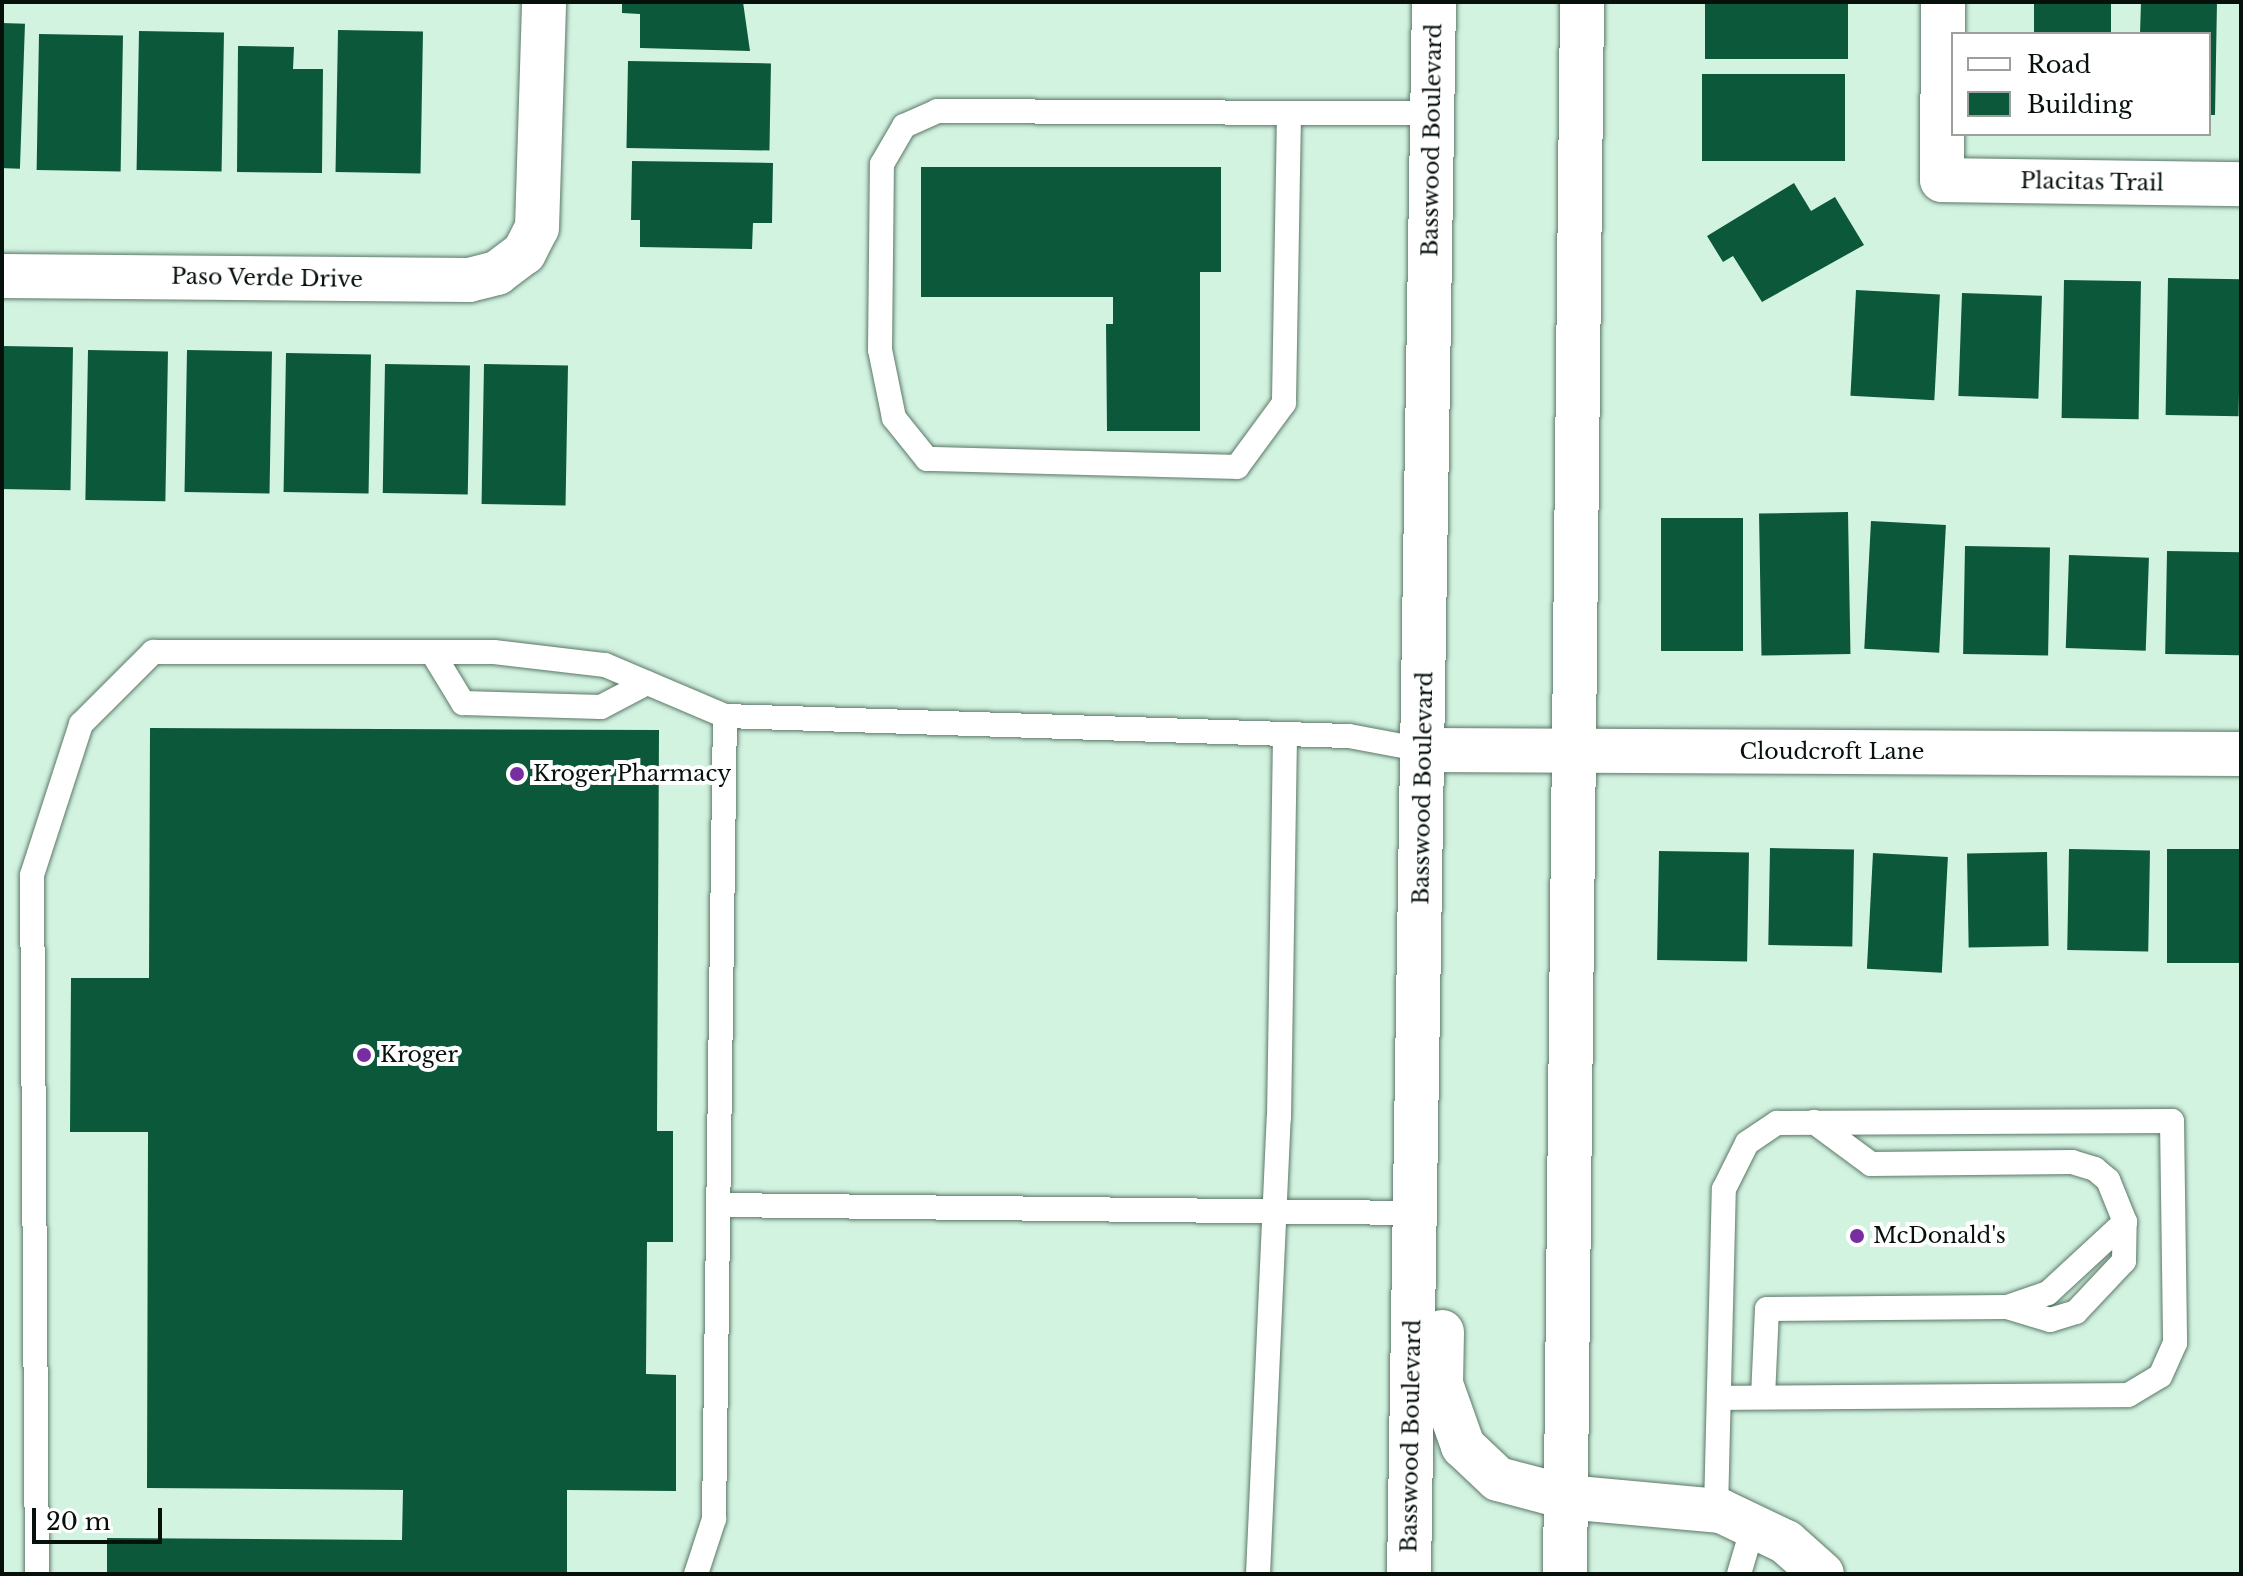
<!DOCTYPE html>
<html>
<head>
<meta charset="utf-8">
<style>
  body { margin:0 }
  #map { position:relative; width:2243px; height:1576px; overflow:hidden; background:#d3f3e1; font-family:"Libre Baskerville",serif }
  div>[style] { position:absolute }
  .building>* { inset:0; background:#0c583a; transform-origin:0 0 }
  .roads { filter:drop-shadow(0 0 2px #5c7868) drop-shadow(0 0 2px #5c7868) }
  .lane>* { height:24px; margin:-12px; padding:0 12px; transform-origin:12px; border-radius:12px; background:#fff }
  .street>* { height:44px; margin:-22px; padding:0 22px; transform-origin:22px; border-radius:22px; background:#fff }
  .secondary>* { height:44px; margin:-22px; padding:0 22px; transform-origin:22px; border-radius:22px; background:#fff }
  .dots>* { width:22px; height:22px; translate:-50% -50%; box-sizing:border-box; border:4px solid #fff; border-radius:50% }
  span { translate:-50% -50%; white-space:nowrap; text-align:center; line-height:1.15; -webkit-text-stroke:8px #fff; paint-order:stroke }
  .street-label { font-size:22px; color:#06110b }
  .poi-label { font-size:22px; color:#06110b }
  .left { translate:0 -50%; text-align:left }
  .frame { position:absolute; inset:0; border:4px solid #06110b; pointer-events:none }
  .legend { position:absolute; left:1951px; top:32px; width:260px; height:104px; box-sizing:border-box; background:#fff; border:2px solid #9ba09d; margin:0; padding:10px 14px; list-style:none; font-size:24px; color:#06110b }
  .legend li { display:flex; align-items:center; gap:16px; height:40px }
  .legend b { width:40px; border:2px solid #9ba09d }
  .scale { position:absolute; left:32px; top:1508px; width:130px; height:36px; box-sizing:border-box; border:4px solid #06110b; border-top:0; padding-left:10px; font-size:24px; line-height:28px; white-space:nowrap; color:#06110b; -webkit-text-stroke:6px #fff; paint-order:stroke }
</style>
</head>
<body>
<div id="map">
  <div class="building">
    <i style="clip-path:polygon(622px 2px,743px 2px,750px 51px,640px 48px,640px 14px,622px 13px)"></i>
    <i style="left:1705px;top:2px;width:143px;height:57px"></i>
    <i style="left:2034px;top:2px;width:77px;height:32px"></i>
    <i style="clip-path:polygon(2141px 2px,2217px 2px,2215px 115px,2209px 115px,2209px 34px,2140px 34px)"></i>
    <i style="left:2px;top:23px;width:23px;height:145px;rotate:2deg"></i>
    <i style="left:338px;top:30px;width:85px;height:142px;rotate:1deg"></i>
    <i style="left:139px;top:31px;width:85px;height:139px;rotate:1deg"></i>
    <i style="left:39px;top:34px;width:84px;height:136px;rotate:1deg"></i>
    <i style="clip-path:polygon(238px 46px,294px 47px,293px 69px,323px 69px,322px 173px,237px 172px)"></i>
    <i style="left:628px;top:61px;width:143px;height:87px;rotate:1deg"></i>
    <i style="left:1702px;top:74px;width:143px;height:87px"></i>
    <i style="clip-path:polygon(632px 161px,773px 163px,772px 223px,753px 223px,752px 249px,640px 247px,640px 220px,631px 220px)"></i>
    <i style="clip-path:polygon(921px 167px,1221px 167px,1221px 272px,1200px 272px,1200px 431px,1107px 431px,1106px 324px,1113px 324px,1113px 297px,921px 297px)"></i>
    <i style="clip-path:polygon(1794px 183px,1811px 211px,1835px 197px,1864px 245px,1762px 302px,1733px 256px,1723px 262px,1707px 236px)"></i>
    <i style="left:2168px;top:278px;width:73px;height:137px;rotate:1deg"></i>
    <i style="left:2064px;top:280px;width:77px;height:138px;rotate:1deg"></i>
    <i style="left:1856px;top:290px;width:84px;height:106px;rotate:3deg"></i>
    <i style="left:1962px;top:293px;width:80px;height:103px;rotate:2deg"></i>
    <i style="left:2px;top:346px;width:71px;height:143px;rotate:1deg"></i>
    <i style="left:88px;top:350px;width:80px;height:150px;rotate:1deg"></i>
    <i style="left:187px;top:350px;width:85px;height:142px;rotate:1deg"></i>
    <i style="left:286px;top:353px;width:85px;height:139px;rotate:1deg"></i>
    <i style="left:385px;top:364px;width:85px;height:129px;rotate:1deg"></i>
    <i style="left:484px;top:364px;width:84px;height:140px;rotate:1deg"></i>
    <i style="left:1848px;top:512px;width:142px;height:89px;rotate:89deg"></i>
    <i style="left:1661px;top:518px;width:82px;height:133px"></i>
    <i style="left:1871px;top:521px;width:75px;height:128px;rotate:3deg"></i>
    <i style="left:1965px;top:546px;width:85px;height:108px;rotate:1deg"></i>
    <i style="left:2167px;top:551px;width:74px;height:103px;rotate:1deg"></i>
    <i style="left:2069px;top:555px;width:80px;height:93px;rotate:2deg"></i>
    <i style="clip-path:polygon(150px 728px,659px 730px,657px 1131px,673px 1131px,673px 1242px,647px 1242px,646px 1374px,676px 1375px,676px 1491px,567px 1490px,567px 1574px,107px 1574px,107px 1538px,402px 1540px,403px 1490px,147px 1488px,148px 1132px,70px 1132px,71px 978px,149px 978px)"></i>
    <i style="left:1770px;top:848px;width:84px;height:97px;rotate:1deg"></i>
    <i style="left:2069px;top:849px;width:81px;height:101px;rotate:1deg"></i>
    <i style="left:2167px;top:849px;width:74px;height:114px"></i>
    <i style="left:1659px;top:851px;width:90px;height:109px;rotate:1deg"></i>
    <i style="left:2047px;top:852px;width:94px;height:80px;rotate:89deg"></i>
    <i style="left:1873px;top:853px;width:75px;height:116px;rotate:3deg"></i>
  </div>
  <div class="roads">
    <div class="lane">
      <i style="left:1289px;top:114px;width:289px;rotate:91deg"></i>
      <i style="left:1284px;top:403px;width:79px;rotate:126.3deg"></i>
      <i style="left:1237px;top:467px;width:310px;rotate:-178.5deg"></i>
      <i style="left:927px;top:459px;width:53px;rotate:-128.8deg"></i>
      <i style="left:894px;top:418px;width:69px;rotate:-101.6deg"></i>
      <i style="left:880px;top:350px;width:186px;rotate:-89.4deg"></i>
      <i style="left:882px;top:164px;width:44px;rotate:-59.9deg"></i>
      <i style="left:904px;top:126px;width:36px;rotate:-24deg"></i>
      <i style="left:937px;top:111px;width:495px;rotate:0.3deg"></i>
      <i style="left:432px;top:652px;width:60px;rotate:58.7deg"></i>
      <i style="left:463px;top:703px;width:138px;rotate:1.7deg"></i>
      <i style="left:601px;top:707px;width:52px;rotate:-27.6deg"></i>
      <i style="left:718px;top:1205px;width:696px;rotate:0.66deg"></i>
      <i style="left:2007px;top:1307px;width:45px;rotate:16.8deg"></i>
      <i style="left:2050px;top:1320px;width:27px;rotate:-17deg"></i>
      <i style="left:2076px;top:1312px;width:70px;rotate:-46.7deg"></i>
      <i style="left:2124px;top:1261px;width:39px;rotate:-89deg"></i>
      <i style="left:1763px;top:1397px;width:88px;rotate:-87.4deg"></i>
      <i style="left:1767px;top:1309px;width:240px;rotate:-0.5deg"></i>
      <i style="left:2007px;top:1307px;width:43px;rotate:-18.9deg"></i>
      <i style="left:2048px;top:1293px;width:105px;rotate:-42.7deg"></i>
      <i style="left:2125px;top:1222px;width:45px;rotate:-112deg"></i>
      <i style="left:2108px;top:1180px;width:17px;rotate:-140deg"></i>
      <i style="left:2095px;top:1169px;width:24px;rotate:-163deg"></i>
      <i style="left:2072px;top:1162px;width:201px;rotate:179.4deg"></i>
      <i style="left:1871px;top:1164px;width:71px;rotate:-143.6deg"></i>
      <i style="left:1716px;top:1510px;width:321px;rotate:-88.6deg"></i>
      <i style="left:1724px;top:1189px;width:51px;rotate:-63.4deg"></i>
      <i style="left:1747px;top:1143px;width:36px;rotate:-34deg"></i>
      <i style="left:1777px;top:1123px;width:395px;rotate:-0.3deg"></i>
      <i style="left:2172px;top:1121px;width:222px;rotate:89.2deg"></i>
      <i style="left:2175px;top:1343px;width:36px;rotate:114deg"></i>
      <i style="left:2160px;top:1376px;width:37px;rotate:149deg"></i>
      <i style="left:2128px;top:1395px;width:408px;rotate:179.6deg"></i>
      <i style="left:37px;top:1574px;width:699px;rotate:-90.41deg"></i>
      <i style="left:32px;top:875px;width:159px;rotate:-72deg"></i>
      <i style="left:81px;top:724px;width:102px;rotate:-45deg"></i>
      <i style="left:153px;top:652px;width:341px"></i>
      <i style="left:494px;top:652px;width:112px;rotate:6.7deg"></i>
      <i style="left:605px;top:665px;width:130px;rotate:23deg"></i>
      <i style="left:725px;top:716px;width:624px;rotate:1.84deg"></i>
      <i style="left:1349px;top:736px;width:76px;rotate:10.6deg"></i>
      <i style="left:696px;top:1574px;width:58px;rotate:-71.9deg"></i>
      <i style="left:714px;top:1519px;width:803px;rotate:-89.22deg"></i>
      <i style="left:1258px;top:1574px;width:456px;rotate:-87.4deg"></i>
      <i style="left:1279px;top:1118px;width:383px;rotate:-89.1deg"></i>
      <i style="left:1739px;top:1574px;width:53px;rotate:-73.6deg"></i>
    </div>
    <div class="street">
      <i style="left:1943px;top:2px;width:178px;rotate:90.3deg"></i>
      <i style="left:1942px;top:180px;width:299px;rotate:0.8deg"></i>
      <i style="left:2px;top:276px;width:467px;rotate:0.5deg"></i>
      <i style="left:469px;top:280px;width:29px;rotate:-14deg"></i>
      <i style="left:497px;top:273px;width:34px;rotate:-37deg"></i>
      <i style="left:524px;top:253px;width:28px;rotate:-63deg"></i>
      <i style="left:537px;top:228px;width:226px;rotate:-88.2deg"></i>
      <i style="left:1424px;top:750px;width:817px;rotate:0.28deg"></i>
      <i style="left:1566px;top:1497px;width:156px;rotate:5.2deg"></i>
      <i style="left:1721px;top:1511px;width:72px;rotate:25.5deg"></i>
      <i style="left:1786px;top:1542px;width:48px;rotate:41.6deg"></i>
    </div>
    <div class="secondary">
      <i style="left:1442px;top:1332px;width:52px;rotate:91.1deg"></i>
      <i style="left:1441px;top:1384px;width:66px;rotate:70.5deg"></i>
      <i style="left:1463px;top:1446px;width:48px;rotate:43.3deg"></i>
      <i style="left:1498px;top:1479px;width:70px;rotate:14.8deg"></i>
      <i style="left:1409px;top:1574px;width:1572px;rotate:-89.09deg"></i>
      <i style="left:1565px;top:1574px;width:1572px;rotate:-89.38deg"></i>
    </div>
  </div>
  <div class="dots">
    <i style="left:517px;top:774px;background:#772ea1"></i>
    <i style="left:364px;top:1055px;background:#772ea1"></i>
    <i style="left:1857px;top:1236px;background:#772ea1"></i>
  </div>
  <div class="street-label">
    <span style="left:1432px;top:140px;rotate:-89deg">Basswood Boulevard</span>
    <span style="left:2092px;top:182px;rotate:1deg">Placitas Trail</span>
    <span style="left:267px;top:278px;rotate:1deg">Paso Verde Drive</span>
    <span style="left:1832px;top:752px">Cloudcroft Lane</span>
    <span style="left:1423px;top:788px;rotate:-89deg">Basswood Boulevard</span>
    <span style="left:1411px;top:1436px;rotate:-89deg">Basswood Boulevard</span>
  </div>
  <div class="poi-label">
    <span class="left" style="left:533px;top:774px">Kroger Pharmacy</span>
    <span class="left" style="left:380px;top:1055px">Kroger</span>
    <span class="left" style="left:1873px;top:1236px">McDonald's</span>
  </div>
  <div class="frame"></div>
  <ul class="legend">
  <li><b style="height:10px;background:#fff"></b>Road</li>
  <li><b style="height:22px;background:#0c583a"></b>Building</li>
  </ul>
  <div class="scale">20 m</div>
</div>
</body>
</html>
